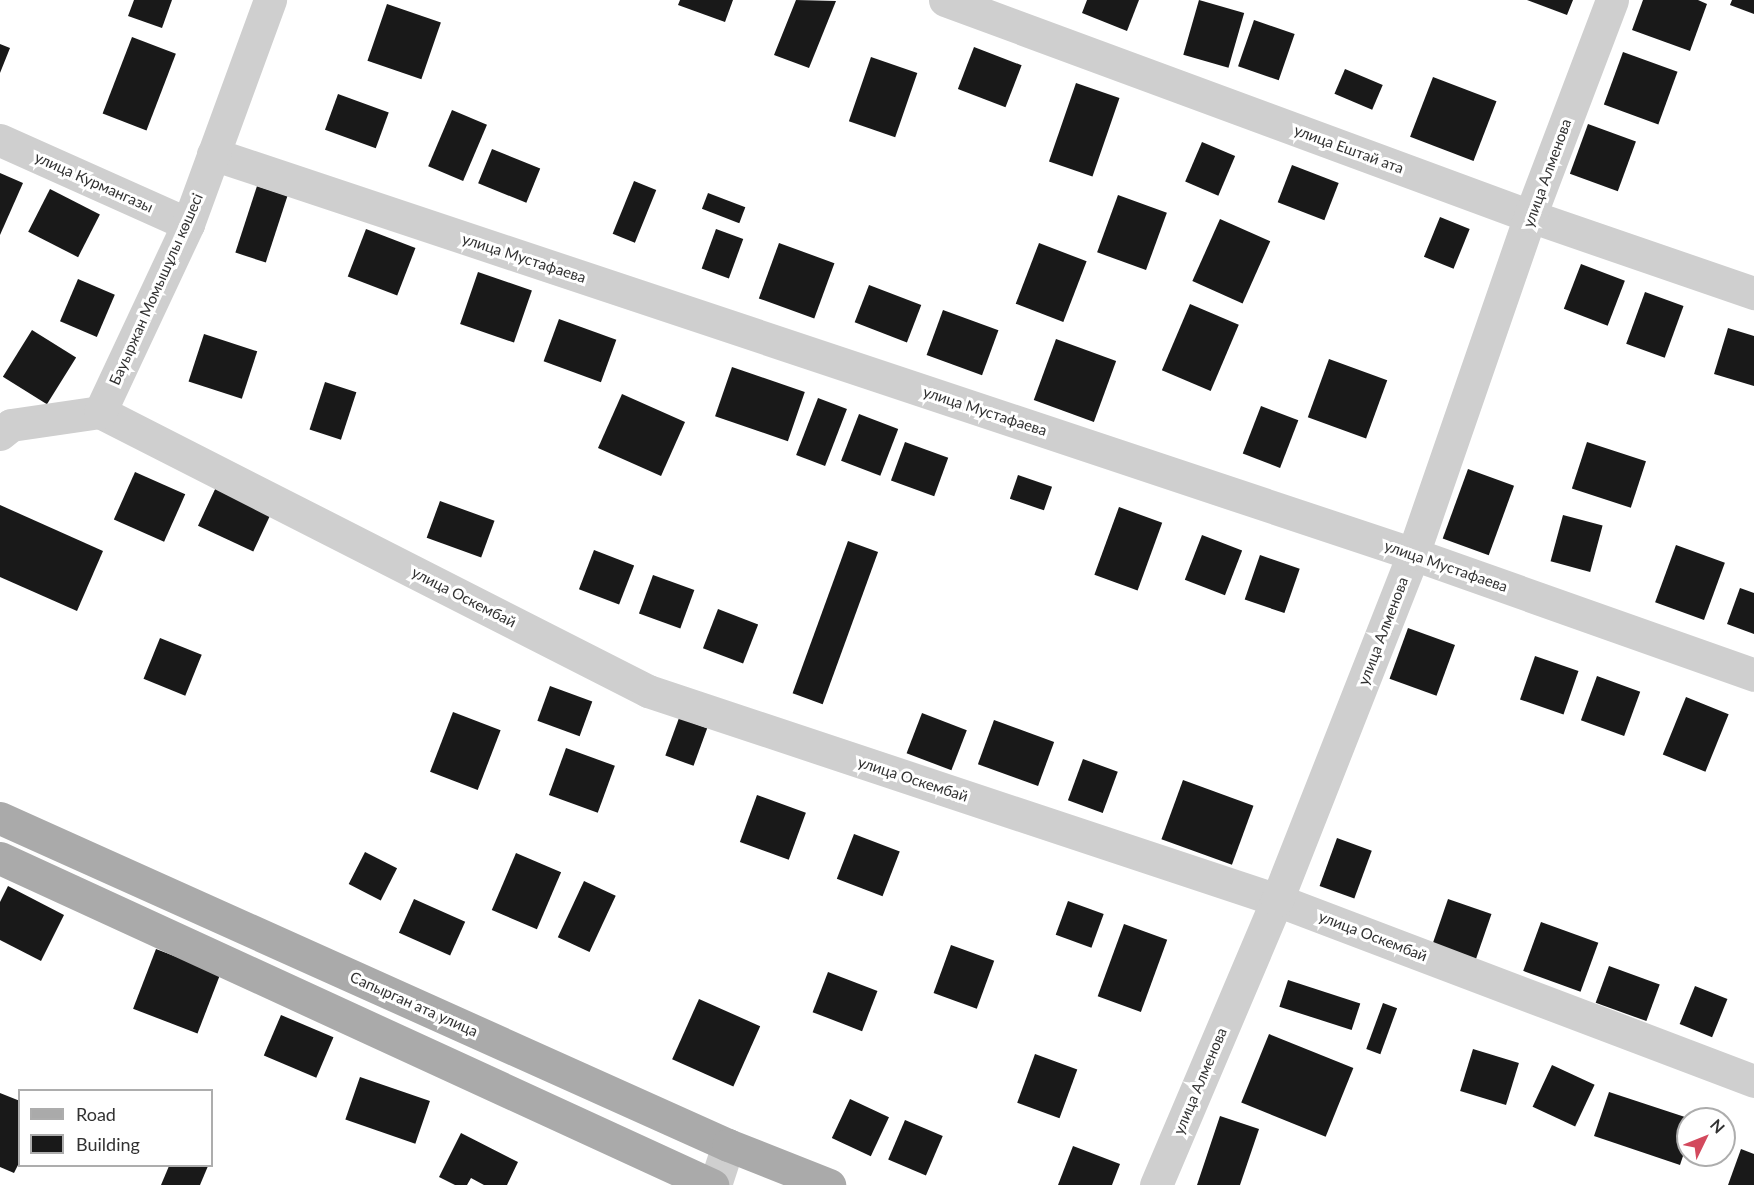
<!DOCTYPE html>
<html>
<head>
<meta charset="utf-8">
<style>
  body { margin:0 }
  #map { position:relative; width:1754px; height:1185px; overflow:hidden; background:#fff; font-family:Lato,sans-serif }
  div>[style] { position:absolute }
  .building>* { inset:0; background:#191919; transform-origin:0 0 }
  .minor>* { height:33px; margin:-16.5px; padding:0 16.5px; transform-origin:16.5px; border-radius:16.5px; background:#cfcfcf }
  .major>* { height:33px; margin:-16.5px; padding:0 16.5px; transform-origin:16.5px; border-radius:16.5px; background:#aaa }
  span { translate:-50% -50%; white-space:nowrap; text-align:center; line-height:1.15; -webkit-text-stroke:6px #fff; paint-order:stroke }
  .street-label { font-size:15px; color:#323232 }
  .legend { position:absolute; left:18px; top:1089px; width:195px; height:78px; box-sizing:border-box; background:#fff; border:2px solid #adadad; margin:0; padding:8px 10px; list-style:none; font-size:18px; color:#323232 }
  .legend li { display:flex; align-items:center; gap:12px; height:30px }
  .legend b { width:30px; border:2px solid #adadad }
  .north { position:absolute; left:1676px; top:1107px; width:60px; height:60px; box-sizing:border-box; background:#fff; border:2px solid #adadad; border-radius:50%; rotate:47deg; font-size:16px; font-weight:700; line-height:24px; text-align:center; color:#323232 }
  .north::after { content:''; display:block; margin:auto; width:21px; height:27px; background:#d3495d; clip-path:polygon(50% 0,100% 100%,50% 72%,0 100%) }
</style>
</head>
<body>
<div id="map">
  <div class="building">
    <i style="clip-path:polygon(134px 0,172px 0,162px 28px,128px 16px)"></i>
    <i style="clip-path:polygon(680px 0,733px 0,725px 22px,678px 5px)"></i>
    <i style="clip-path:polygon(796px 0,836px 1px,809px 68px,774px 55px)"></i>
    <i style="clip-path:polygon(1087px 0,1139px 0,1127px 31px,1082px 13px)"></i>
    <i style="left:1199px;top:0;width:47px;height:57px;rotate:16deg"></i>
    <i style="clip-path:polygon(1527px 0,1573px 0,1567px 15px)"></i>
    <i style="clip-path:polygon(1643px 0,1698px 0,1707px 4px,1690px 51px,1632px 30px)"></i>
    <i style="clip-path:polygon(1732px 0,1754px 0,1754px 14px,1730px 5px)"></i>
    <i style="left:387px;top:4px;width:57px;height:60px;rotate:19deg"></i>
    <i style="left:1254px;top:20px;width:43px;height:49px;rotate:19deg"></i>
    <i style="left:132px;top:37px;width:47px;height:82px;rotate:21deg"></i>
    <i style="clip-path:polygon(0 44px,10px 48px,0 73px)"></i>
    <i style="left:974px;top:47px;width:51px;height:45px;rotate:21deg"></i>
    <i style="left:1623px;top:52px;width:58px;height:56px;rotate:20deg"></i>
    <i style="left:871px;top:57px;width:49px;height:68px;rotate:19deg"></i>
    <i style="left:1345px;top:69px;width:41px;height:27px;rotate:23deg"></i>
    <i style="left:1433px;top:77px;width:68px;height:64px;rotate:21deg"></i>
    <i style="left:1076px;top:83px;width:46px;height:83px;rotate:19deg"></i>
    <i style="left:338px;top:94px;width:54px;height:38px;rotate:20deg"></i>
    <i style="left:452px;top:110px;width:38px;height:61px;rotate:23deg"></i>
    <i style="left:1588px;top:124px;width:51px;height:53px;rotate:20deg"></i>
    <i style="left:1202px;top:142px;width:36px;height:43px;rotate:23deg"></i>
    <i style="left:492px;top:149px;width:52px;height:37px;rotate:22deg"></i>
    <i style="left:1292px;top:165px;width:50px;height:40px;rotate:21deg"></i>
    <i style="clip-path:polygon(0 173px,23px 183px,0 235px)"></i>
    <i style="left:634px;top:181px;width:24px;height:57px;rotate:22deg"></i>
    <i style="left:257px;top:186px;width:32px;height:70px;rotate:18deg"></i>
    <i style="left:50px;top:189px;width:56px;height:48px;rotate:27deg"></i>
    <i style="left:708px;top:193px;width:40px;height:17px;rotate:21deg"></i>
    <i style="left:1118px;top:195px;width:52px;height:61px;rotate:20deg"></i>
    <i style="left:1440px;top:217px;width:32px;height:43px;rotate:22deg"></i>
    <i style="left:1220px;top:219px;width:55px;height:68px;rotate:24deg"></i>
    <i style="left:366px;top:229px;width:53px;height:51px;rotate:21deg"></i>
    <i style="left:716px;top:229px;width:29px;height:42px;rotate:20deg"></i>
    <i style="left:779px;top:243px;width:59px;height:59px;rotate:20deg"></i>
    <i style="left:1039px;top:243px;width:51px;height:65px;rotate:21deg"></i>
    <i style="left:1581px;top:264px;width:47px;height:48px;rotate:21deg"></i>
    <i style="left:478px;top:272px;width:57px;height:55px;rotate:19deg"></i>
    <i style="left:78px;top:279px;width:40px;height:46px;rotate:23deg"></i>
    <i style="left:869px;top:285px;width:56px;height:40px;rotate:21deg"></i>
    <i style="left:1645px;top:292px;width:41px;height:55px;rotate:20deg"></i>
    <i style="left:1190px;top:304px;width:53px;height:72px;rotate:23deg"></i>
    <i style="left:943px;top:310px;width:59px;height:48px;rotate:20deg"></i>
    <i style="left:559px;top:319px;width:61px;height:45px;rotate:20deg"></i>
    <i style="clip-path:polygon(1728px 328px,1754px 336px,1754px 386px,1714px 374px)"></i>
    <i style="left:32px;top:330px;width:52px;height:55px;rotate:32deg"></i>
    <i style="left:204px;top:334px;width:56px;height:50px;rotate:18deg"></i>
    <i style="left:1056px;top:339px;width:64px;height:65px;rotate:20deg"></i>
    <i style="left:1329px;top:359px;width:62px;height:62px;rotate:20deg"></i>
    <i style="left:732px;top:367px;width:77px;height:52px;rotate:19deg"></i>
    <i style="left:325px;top:382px;width:33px;height:50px;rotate:18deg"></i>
    <i style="left:622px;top:394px;width:69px;height:59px;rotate:24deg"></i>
    <i style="left:818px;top:398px;width:31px;height:61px;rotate:21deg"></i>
    <i style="left:1261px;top:406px;width:40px;height:51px;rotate:21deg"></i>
    <i style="left:859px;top:414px;width:42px;height:50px;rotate:21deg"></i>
    <i style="left:905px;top:442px;width:46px;height:41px;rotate:20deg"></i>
    <i style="left:1587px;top:442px;width:62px;height:49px;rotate:18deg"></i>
    <i style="left:1468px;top:469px;width:49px;height:74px;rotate:20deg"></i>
    <i style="left:135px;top:472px;width:55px;height:52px;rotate:24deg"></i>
    <i style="left:1018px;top:475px;width:36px;height:25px;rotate:19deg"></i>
    <i style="left:217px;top:485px;width:61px;height:45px;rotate:25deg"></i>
    <i style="left:440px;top:501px;width:58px;height:39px;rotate:20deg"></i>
    <i style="clip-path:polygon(0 505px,103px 551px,77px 611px,0 577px)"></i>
    <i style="left:1119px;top:507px;width:46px;height:72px;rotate:20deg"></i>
    <i style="left:1563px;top:515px;width:41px;height:48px;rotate:15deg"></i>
    <i style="left:1202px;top:535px;width:43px;height:48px;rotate:21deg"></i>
    <i style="left:848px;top:541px;width:32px;height:162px;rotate:20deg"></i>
    <i style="left:1676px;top:545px;width:52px;height:61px;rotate:20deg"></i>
    <i style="left:594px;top:550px;width:43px;height:42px;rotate:21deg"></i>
    <i style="left:1260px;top:555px;width:42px;height:47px;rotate:19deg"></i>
    <i style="left:653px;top:575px;width:44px;height:41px;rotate:20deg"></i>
    <i style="clip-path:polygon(1740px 588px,1754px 593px,1754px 634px,1727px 624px)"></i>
    <i style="left:718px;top:609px;width:43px;height:42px;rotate:21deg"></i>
    <i style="left:1408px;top:628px;width:50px;height:54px;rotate:20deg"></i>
    <i style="left:160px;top:638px;width:45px;height:44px;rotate:22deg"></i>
    <i style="left:1535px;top:656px;width:46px;height:46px;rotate:19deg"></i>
    <i style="left:1597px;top:676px;width:46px;height:47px;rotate:20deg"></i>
    <i style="left:550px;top:686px;width:45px;height:37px;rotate:20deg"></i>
    <i style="left:1686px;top:697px;width:46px;height:62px;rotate:22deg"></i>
    <i style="left:453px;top:712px;width:51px;height:64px;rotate:21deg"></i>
    <i style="left:922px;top:713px;width:48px;height:43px;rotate:21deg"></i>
    <i style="left:679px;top:718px;width:30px;height:40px;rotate:20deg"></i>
    <i style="left:994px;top:720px;width:64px;height:47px;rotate:20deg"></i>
    <i style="left:566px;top:748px;width:52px;height:50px;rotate:20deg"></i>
    <i style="left:1083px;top:759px;width:37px;height:44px;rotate:20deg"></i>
    <i style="left:1183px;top:780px;width:75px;height:63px;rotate:20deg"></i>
    <i style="left:757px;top:795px;width:52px;height:50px;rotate:20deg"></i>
    <i style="left:854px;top:834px;width:49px;height:48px;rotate:21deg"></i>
    <i style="left:1337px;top:838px;width:37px;height:51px;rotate:20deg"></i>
    <i style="left:365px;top:852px;width:36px;height:36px;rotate:27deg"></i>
    <i style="left:516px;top:853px;width:49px;height:62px;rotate:23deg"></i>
    <i style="left:584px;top:881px;width:35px;height:62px;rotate:25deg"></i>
    <i style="clip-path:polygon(8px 886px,64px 915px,41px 961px,0 940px,0 902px)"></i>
    <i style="left:414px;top:899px;width:56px;height:37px;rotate:24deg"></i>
    <i style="left:1448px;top:899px;width:46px;height:48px;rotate:19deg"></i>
    <i style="left:1068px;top:901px;width:38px;height:36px;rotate:20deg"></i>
    <i style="left:1541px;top:922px;width:61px;height:52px;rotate:20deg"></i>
    <i style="left:1124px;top:924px;width:46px;height:77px;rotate:20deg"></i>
    <i style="left:951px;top:945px;width:46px;height:51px;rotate:20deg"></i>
    <i style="left:156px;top:949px;width:69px;height:64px;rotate:21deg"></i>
    <i style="left:1609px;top:966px;width:54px;height:39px;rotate:20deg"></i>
    <i style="left:828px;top:972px;width:53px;height:43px;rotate:21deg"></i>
    <i style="left:1288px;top:980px;width:76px;height:28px;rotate:18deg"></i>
    <i style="left:1695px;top:986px;width:35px;height:41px;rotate:22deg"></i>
    <i style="left:699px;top:999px;width:67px;height:66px;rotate:24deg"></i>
    <i style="left:1383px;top:1003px;width:15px;height:49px;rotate:20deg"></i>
    <i style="left:281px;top:1015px;width:57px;height:44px;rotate:23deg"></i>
    <i style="left:1269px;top:1034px;width:91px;height:74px;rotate:22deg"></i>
    <i style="left:1473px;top:1049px;width:48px;height:44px;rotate:17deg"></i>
    <i style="left:1035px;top:1054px;width:45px;height:52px;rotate:20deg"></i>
    <i style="left:1552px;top:1065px;width:47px;height:46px;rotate:25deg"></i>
    <i style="left:360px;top:1077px;width:74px;height:45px;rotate:19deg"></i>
    <i style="clip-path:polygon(1609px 1092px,1688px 1118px,1688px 1141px,1680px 1165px,1594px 1136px)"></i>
    <i style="clip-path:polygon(0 1093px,20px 1101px,20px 1161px,14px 1173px,0 1167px)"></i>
    <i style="left:850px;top:1099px;width:43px;height:43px;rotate:25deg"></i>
    <i style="clip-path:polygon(1220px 1116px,1259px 1129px,1240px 1185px,1197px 1185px)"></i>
    <i style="left:905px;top:1120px;width:41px;height:43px;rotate:23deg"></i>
    <i style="clip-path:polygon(461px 1133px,518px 1162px,507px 1185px,484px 1185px,471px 1178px,467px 1185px,455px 1185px,439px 1177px)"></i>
    <i style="clip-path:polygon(1073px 1146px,1120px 1164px,1112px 1185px,1058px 1185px)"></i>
    <i style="clip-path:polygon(1741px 1149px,1754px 1154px,1754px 1185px,1728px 1185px)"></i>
    <i style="clip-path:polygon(169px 1166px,208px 1166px,200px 1185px,161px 1185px)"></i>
  </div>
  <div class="minor">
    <i style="left:945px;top:0;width:624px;rotate:20.27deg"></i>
    <i style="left:1530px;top:216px;width:237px;rotate:19deg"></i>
    <i style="left:0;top:140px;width:206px;rotate:24.1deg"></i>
    <i style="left:213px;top:154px;width:1265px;rotate:18.43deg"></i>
    <i style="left:1413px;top:554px;width:362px;rotate:19.5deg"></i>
    <i style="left:100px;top:412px;width:615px;rotate:26.98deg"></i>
    <i style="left:648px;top:691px;width:663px;rotate:18.38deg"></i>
    <i style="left:1277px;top:900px;width:510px;rotate:20.78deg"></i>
    <i style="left:0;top:434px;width:14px;rotate:-39deg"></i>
    <i style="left:11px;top:425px;width:90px;rotate:-8.3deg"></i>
    <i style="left:100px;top:412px;width:208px;rotate:-64.9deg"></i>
    <i style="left:188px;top:224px;width:239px;rotate:-69.9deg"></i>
    <i style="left:715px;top:1185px;width:42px;rotate:-72deg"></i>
    <i style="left:1156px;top:1185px;width:310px;rotate:-67deg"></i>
    <i style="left:1277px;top:900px;width:372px;rotate:-68.5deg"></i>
    <i style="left:1413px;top:554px;width:358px;rotate:-70.9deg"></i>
    <i style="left:1530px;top:216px;width:231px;rotate:-69.2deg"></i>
  </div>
  <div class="major">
    <i style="left:0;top:818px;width:798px;rotate:24.19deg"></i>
    <i style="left:728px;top:1145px;width:109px;rotate:21.6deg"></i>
    <i style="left:0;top:858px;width:784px;rotate:24.67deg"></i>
  </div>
  <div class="street-label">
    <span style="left:1349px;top:149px;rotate:20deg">улица Ештай ата</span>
    <span style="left:1547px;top:173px;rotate:-70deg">улица Алменова</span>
    <span style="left:94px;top:182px;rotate:24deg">улица Курмангазы</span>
    <span style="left:524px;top:258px;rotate:18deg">улица Мустафаева</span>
    <span style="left:156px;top:289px;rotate:-66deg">Бауыржан Момышұлы көшесі</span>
    <span style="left:985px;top:411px;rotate:18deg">улица Мустафаева</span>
    <span style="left:1446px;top:566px;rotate:19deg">улица Мустафаева</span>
    <span style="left:464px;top:597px;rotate:27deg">улица Оскембай</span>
    <span style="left:1383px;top:631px;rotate:-69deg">улица Алменова</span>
    <span style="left:913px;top:779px;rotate:18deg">улица Оскембай</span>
    <span style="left:1373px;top:936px;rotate:21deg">улица Оскембай</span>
    <span style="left:414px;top:1004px;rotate:24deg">Сапырган ата улица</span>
    <span style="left:1200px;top:1081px;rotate:-67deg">улица Алменова</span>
  </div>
  <ul class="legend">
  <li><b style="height:8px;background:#aaa"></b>Road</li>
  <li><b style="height:16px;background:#191919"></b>Building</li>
  </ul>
  <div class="north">N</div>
</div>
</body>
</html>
